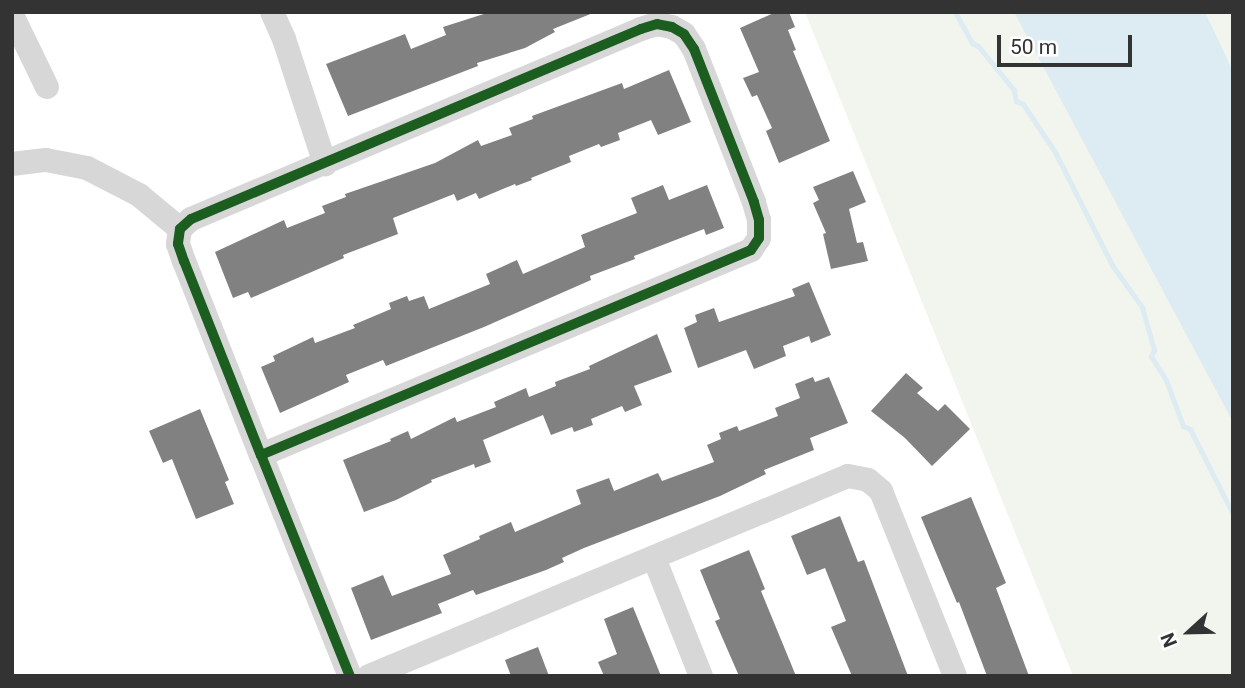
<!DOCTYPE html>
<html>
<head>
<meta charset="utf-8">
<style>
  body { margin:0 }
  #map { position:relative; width:1245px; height:688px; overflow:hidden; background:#fff; font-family:Roboto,sans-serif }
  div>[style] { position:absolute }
  .green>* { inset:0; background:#f1f5ed }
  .water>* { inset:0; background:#ddebf3 }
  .stream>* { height:5px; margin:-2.5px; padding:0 2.5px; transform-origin:2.5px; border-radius:2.5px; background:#ddebf3 }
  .building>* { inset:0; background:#818181 }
  .minor>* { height:24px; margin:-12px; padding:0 12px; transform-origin:12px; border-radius:12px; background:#d7d7d7 }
  .cycleway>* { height:10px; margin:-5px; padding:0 5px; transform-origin:5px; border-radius:5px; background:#1b5e20 }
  span { translate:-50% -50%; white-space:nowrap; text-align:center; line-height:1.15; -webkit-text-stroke:7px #fff; paint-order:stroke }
  .frame { position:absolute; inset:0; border:14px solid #333; pointer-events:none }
  .north { position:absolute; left:1154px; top:597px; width:70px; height:70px; -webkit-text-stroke:5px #fff; paint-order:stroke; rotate:248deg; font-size:19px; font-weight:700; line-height:28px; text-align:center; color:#333 }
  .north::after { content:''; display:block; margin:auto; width:24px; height:32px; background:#333; clip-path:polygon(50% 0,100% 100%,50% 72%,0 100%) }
  .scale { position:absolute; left:997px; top:35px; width:135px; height:32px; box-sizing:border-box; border:4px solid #333; border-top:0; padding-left:9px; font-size:21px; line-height:24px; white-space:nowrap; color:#333; -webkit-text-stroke:5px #fff; paint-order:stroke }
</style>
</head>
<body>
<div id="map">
  <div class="green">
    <i style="clip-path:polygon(805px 12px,1233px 12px,1233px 676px,1073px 676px)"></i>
  </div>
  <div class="water">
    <i style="clip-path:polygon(1014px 12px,1205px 12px,1233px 71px,1233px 422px)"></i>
  </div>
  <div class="stream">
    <i style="left:955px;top:12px;width:35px;rotate:61deg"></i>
    <i style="left:972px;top:43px;width:7px;rotate:27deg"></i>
    <i style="left:978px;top:46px;width:57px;rotate:50.7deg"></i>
    <i style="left:1014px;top:90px;width:11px;rotate:80deg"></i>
    <i style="left:1016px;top:101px;width:8px;rotate:23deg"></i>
    <i style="left:1023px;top:104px;width:58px;rotate:56.3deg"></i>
    <i style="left:1055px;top:152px;width:127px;rotate:63.2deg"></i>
    <i style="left:1112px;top:265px;width:52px;rotate:54.5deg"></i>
    <i style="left:1142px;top:307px;width:45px;rotate:74.4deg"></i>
    <i style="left:1154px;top:350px;width:7px;rotate:117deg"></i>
    <i style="left:1151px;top:356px;width:28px;rotate:58deg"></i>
    <i style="left:1166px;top:380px;width:49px;rotate:69.7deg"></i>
    <i style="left:1183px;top:426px;width:8px;rotate:23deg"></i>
    <i style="left:1190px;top:429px;width:95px;rotate:63.2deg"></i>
  </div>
  <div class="building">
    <i style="clip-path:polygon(490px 12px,593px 13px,553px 29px,555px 32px,525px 48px,477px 63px,478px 66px,348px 116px,326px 64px,405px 34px,411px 49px,446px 35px,443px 27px)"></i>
    <i style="clip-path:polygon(776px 12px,789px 12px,795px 27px,788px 30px,796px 50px,793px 51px,830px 141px,779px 163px,766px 131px,772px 128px,757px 95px,752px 97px,743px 78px,759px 72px,740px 28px)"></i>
    <i style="clip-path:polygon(669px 70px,691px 122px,658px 135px,651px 120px,618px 133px,620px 140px,601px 147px,599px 144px,569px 156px,571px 162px,531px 178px,532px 180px,516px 186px,515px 184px,479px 199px,476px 193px,457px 201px,454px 194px,393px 218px,398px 234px,343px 255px,344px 258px,251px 298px,248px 292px,233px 298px,215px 252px,284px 220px,287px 228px,325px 213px,322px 206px,346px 197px,345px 194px,435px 163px,478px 140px,481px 146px,512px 135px,509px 128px,533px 119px,532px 116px,622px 83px,624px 89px)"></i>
    <i style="clip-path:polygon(853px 171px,866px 202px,849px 209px,857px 243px,863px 242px,868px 261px,831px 269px,823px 234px,826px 233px,813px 203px,819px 200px,813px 187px)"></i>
    <i style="clip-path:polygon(663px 185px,669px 200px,707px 185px,724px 228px,706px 235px,704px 229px,634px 256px,635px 259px,590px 276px,591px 280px,484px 327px,386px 366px,383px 360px,346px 375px,349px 382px,280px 413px,261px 367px,275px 361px,273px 356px,313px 337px,315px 343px,355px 328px,353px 325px,391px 309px,389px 303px,407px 296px,409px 301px,424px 296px,429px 309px,490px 284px,486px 274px,517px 260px,523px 274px,585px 247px,581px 235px,637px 213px,631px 198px)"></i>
    <i style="clip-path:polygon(809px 282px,831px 335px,811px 343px,809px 336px,783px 346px,786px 356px,754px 369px,746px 350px,698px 368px,684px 328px,697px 322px,695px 315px,714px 308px,719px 322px,795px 296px,792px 289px)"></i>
    <i style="clip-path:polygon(657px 334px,672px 372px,634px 386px,642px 405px,625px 412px,622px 406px,591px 419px,593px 425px,574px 432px,572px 427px,551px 435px,543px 415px,483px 440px,491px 462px,475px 468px,474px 464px,431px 480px,432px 482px,396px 500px,364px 512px,343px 460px,391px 441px,390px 439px,408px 431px,411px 439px,455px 417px,457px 422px,496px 407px,494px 402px,526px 388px,529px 397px,556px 386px,555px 382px,590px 369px,589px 366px)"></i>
    <i style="clip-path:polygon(906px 373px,923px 388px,917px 393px,938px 411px,945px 404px,970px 429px,932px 466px,905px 438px,871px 411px)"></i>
    <i style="clip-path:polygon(813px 377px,815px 382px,829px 377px,848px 423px,810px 438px,814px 450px,764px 470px,766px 474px,720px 496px,584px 548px,562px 558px,564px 562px,546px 570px,476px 595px,473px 590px,438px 604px,442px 613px,371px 640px,351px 588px,383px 575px,392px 596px,451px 574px,443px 555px,480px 539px,479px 536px,511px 522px,515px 532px,581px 504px,576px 490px,609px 478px,614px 491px,658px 473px,662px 481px,714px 462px,707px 445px,721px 439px,719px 433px,737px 426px,739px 431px,778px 416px,775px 408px,800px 398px,795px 384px)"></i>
    <i style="clip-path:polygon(200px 409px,229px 480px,225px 482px,234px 504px,196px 519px,172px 459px,163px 463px,149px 431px)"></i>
    <i style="clip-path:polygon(971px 497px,1006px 583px,996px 588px,1029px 676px,987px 676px,959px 602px,957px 603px,921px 517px)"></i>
    <i style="clip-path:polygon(840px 516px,858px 562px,864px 560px,908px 676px,852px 676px,831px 627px,846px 621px,825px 568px,807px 575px,791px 536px)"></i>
    <i style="clip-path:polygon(749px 550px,765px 589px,761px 591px,796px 676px,739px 676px,715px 621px,720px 619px,700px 570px)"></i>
    <i style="clip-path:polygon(633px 607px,661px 676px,604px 676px,598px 662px,617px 654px,604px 619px)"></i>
    <i style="clip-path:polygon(538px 647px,549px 676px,511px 676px,505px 660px)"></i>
  </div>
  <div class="minor">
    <i style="left:272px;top:12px;width:30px;rotate:66deg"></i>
    <i style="left:284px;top:39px;width:132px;rotate:71.8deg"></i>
    <i style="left:12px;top:15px;width:80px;rotate:64.1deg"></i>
    <i style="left:12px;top:164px;width:34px;rotate:-7deg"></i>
    <i style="left:46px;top:160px;width:42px;rotate:11deg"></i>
    <i style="left:87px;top:168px;width:59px;rotate:27.4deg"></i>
    <i style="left:139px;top:195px;width:53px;rotate:39.7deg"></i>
    <i style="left:261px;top:455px;width:531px;rotate:-22.7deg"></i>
    <i style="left:751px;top:250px;width:14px;rotate:-56deg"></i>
    <i style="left:759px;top:238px;width:18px;rotate:-90deg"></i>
    <i style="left:759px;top:220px;width:19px;rotate:-106deg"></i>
    <i style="left:754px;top:202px;width:164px;rotate:-111.4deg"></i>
    <i style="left:694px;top:49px;width:18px;rotate:-124deg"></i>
    <i style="left:684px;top:34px;width:14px;rotate:-150deg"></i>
    <i style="left:672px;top:27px;width:15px;rotate:-169deg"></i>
    <i style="left:657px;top:24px;width:17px;rotate:163deg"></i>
    <i style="left:641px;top:29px;width:488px;rotate:157.1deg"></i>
    <i style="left:191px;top:219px;width:15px;rotate:138deg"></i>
    <i style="left:180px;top:229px;width:15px;rotate:98deg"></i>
    <i style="left:178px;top:244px;width:18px;rotate:71deg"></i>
    <i style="left:184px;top:261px;width:209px;rotate:68.4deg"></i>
    <i style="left:261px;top:455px;width:238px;rotate:68.1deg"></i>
    <i style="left:654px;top:558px;width:127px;rotate:68.3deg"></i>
    <i style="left:369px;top:676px;width:519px;rotate:-22.66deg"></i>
    <i style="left:848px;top:476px;width:20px;rotate:11deg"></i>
    <i style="left:868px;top:480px;width:17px;rotate:40deg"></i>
    <i style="left:881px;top:491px;width:199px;rotate:68.2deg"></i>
  </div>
  <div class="cycleway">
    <i style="left:261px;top:455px;width:531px;rotate:-22.7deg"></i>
    <i style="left:751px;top:250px;width:14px;rotate:-56deg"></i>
    <i style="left:759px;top:238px;width:18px;rotate:-90deg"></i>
    <i style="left:759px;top:220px;width:19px;rotate:-106deg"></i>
    <i style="left:754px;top:202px;width:164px;rotate:-111.4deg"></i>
    <i style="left:694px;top:49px;width:18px;rotate:-124deg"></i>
    <i style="left:684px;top:34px;width:14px;rotate:-150deg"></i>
    <i style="left:672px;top:27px;width:15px;rotate:-169deg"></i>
    <i style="left:657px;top:24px;width:17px;rotate:163deg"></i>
    <i style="left:641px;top:29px;width:488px;rotate:157.1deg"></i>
    <i style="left:191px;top:219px;width:15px;rotate:138deg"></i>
    <i style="left:180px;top:229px;width:15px;rotate:98deg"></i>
    <i style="left:178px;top:244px;width:18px;rotate:71deg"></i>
    <i style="left:184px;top:261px;width:209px;rotate:68.4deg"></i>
    <i style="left:261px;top:455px;width:238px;rotate:68.1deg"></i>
  </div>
  <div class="frame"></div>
  <div class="north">N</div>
  <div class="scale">50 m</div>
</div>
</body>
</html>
